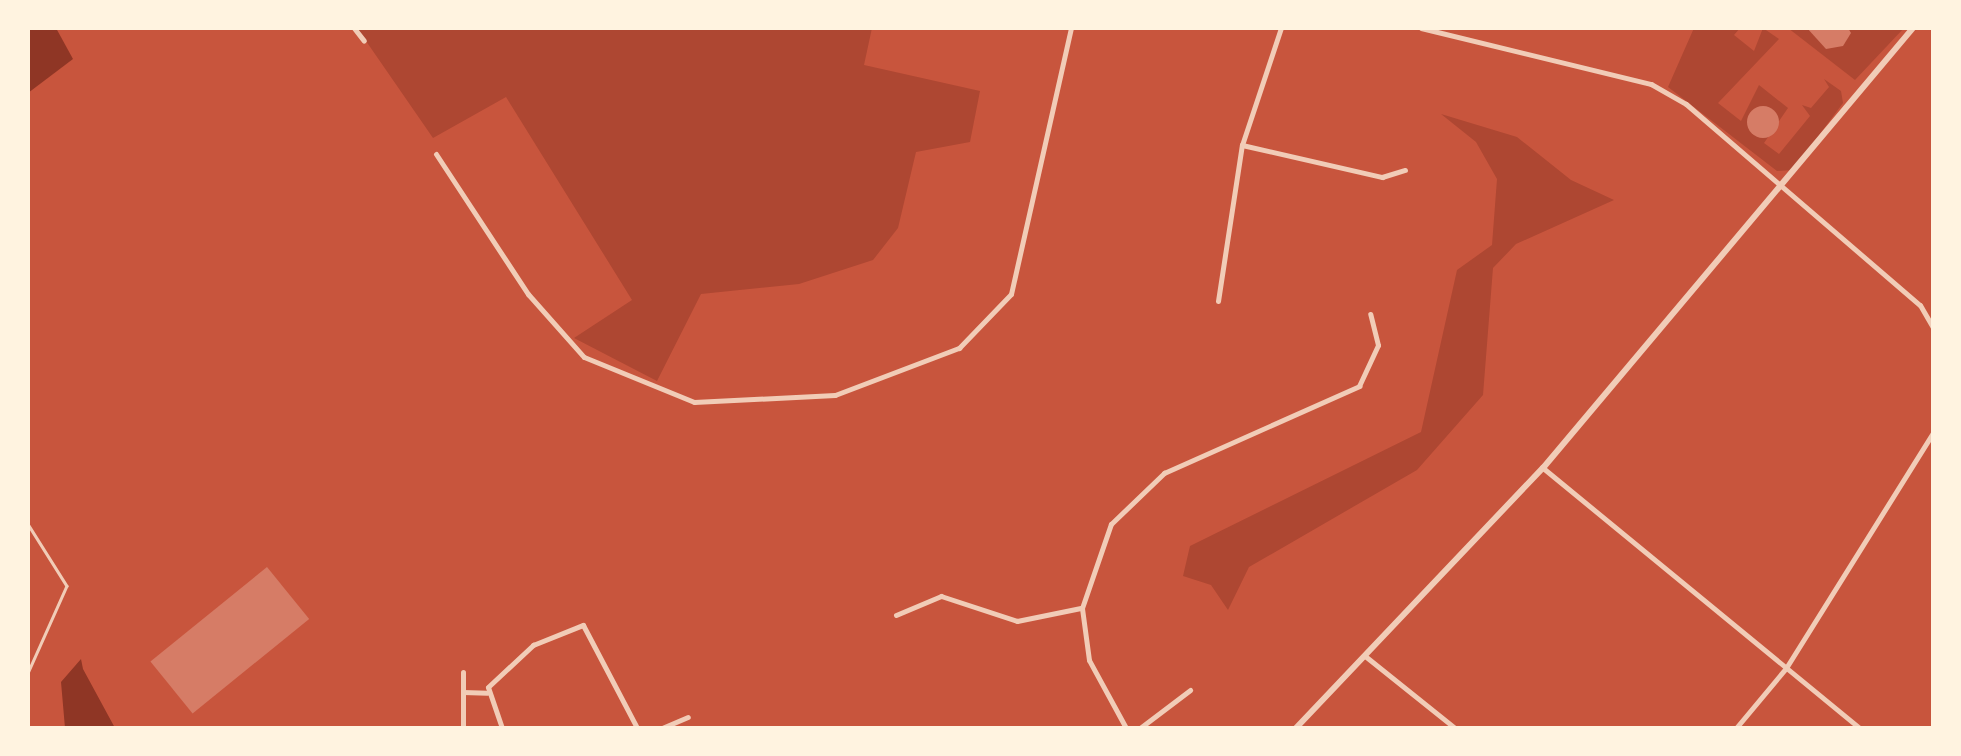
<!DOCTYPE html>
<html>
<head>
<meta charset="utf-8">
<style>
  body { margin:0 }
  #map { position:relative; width:1961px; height:756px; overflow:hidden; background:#c8553d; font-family:Poppins,sans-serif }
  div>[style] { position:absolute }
  .green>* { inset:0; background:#ae4732 }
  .water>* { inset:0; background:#8f3625 }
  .building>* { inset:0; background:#d67c66; transform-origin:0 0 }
  .round { border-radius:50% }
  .service>* { height:2.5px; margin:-1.25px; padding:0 1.25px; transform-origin:1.25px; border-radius:1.25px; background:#f1ccb7 }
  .minor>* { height:5px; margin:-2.5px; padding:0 2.5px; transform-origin:2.5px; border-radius:2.5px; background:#f1ccb7 }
  .tertiary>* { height:6px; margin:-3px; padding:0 3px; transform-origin:3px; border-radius:3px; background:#f1ccb7 }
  span { translate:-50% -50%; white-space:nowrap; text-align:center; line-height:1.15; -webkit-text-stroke:8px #fff3e0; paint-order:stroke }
  .frame { position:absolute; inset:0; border:30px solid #fff3e0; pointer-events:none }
</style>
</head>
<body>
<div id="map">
  <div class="green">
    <i style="clip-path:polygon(357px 28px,872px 28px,864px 65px,980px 91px,970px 142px,916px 152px,898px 228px,873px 260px,799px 284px,701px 294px,657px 381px,574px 338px,632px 300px,506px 97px,433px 138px)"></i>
    <i style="clip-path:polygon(1694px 28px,1740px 28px,1734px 35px,1754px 51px,1763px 28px,1779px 39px,1718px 103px,1741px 121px,1759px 85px,1788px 108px,1764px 143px,1779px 154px,1810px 116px,1802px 105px,1811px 108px,1829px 87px,1824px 79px,1841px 91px,1843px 103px,1793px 170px,1777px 171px,1668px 87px)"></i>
    <i style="clip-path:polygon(1788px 28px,1904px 28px,1855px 80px)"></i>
    <i style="clip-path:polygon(1441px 114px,1517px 137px,1571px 180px,1614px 200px,1516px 244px,1493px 268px,1483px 395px,1417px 470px,1249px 567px,1228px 610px,1211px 585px,1183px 576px,1190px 546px,1421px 432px,1457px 270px,1492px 245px,1497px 179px,1476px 142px)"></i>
  </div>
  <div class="water">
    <i style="clip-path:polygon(28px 28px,56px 28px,73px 59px,28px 93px)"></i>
    <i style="clip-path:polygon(81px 659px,83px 669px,115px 728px,65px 728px,61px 682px)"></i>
  </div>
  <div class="building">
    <i style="clip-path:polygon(1807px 28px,1848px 28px,1851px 33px,1843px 46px,1826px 49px)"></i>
    <i class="round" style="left:1747px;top:106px;width:32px;height:32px"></i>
    <i style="left:267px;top:567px;width:67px;height:150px;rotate:51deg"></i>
  </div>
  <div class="service">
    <i style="left:28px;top:524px;width:73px;rotate:57.8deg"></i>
    <i style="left:67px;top:586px;width:95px;rotate:114.1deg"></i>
  </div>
  <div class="minor">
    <i style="left:354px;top:28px;width:16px;rotate:52deg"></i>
    <i style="left:1421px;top:28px;width:237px;rotate:13.7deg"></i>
    <i style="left:1651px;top:84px;width:40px;rotate:29.7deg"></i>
    <i style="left:1686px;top:104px;width:308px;rotate:40.7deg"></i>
    <i style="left:1920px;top:305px;width:28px;rotate:60deg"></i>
    <i style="left:1242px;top:145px;width:144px;rotate:12.9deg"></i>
    <i style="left:1382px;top:177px;width:24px;rotate:-17deg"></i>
    <i style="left:436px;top:154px;width:168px;rotate:56.7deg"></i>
    <i style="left:528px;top:294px;width:84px;rotate:48.4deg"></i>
    <i style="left:584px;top:357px;width:119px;rotate:22.2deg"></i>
    <i style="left:694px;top:402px;width:141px;rotate:-2.8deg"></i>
    <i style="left:835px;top:395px;width:133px;rotate:-20.8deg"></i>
    <i style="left:959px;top:348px;width:75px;rotate:-46.1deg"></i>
    <i style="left:1011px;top:294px;width:273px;rotate:-77.3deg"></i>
    <i style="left:1218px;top:301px;width:158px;rotate:-81.3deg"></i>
    <i style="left:1242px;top:145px;width:123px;rotate:-71.6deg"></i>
    <i style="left:1543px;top:468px;width:409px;rotate:39.4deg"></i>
    <i style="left:896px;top:615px;width:49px;rotate:-22.9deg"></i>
    <i style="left:941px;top:596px;width:80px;rotate:18.2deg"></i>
    <i style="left:1017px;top:621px;width:65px;rotate:-11.5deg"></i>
    <i style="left:1365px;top:656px;width:115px;rotate:38.7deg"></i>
    <i style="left:463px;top:692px;width:24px;rotate:2deg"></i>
    <i style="left:463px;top:728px;width:56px;rotate:-90deg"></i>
    <i style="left:502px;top:728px;width:43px;rotate:-108.9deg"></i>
    <i style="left:488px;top:687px;width:62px;rotate:-43deg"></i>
    <i style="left:533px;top:645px;width:54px;rotate:-21.8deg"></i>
    <i style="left:583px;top:625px;width:116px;rotate:62.3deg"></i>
    <i style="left:662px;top:728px;width:28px;rotate:-23deg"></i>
    <i style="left:1126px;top:728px;width:77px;rotate:-118.6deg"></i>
    <i style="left:1089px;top:660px;width:52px;rotate:-97.7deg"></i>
    <i style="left:1082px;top:608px;width:89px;rotate:-71deg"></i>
    <i style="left:1111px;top:524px;width:74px;rotate:-43.9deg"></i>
    <i style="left:1164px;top:473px;width:214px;rotate:-24deg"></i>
    <i style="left:1359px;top:386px;width:45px;rotate:-65.1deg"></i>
    <i style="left:1378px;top:345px;width:32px;rotate:-104deg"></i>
    <i style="left:1140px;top:728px;width:63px;rotate:-37.2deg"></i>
    <i style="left:1736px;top:728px;width:78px;rotate:-50.2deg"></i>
    <i style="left:1786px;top:668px;width:279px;rotate:-58deg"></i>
  </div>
  <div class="tertiary">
    <i style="left:1296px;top:728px;width:359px;rotate:-46.5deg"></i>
    <i style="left:1543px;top:468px;width:575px;rotate:-49.94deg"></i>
  </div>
  <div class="frame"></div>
</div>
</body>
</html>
